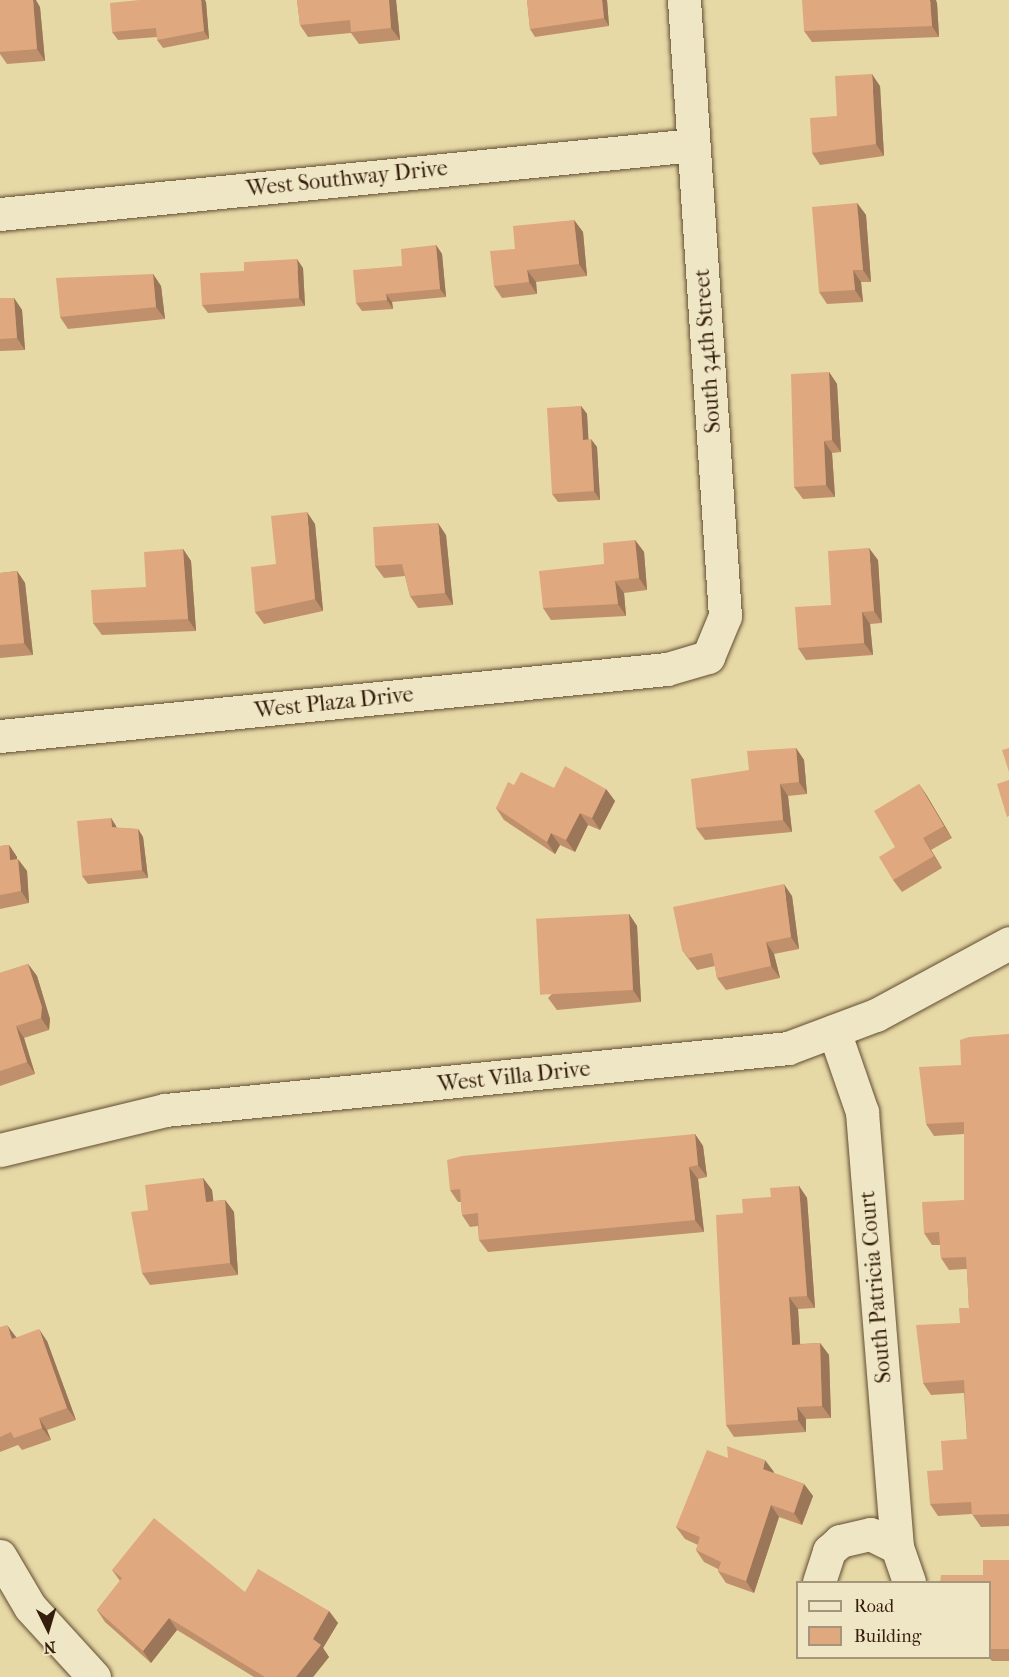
<!DOCTYPE html>
<html>
<head>
<meta charset="utf-8">
<style>
  body { margin:0 }
  #map { position:relative; width:1009px; height:1677px; overflow:hidden; background:#e7d9a6; font-family:"IM FELL French Canon",serif }
  div>[style] { position:absolute }
  .roads { filter:drop-shadow(0 0 2px #624d32) drop-shadow(0 0 2px #624d32) }
  .street>* { height:33px; margin:-16.5px; padding:0 16.5px; transform-origin:16.5px; border-radius:16.5px; background:#efe6c5 }
  .wall>* { inset:0; background:#c0906d }
  .shaded-wall>* { inset:0; background:#9c7659 }
  .building>* { inset:0; background:#dfa87f; transform-origin:0 0 }
  span { translate:-50% -50%; white-space:nowrap; text-align:center; line-height:1.15; -webkit-text-stroke:6px #efe6c5; paint-order:stroke }
  .street-label { font-size:22px; color:#351e0c }
  .legend { position:absolute; left:796px; top:1581px; width:195px; height:78px; box-sizing:border-box; background:#efe6c5; border:2px solid #a5967b; margin:0; padding:8px 10px; list-style:none; font-size:18px; color:#351e0c }
  .legend li { display:flex; align-items:center; gap:12px; height:30px }
  .legend b { width:30px; border:2px solid #a5967b }
  .north { position:absolute; left:18px; top:1599px; width:60px; height:60px; -webkit-text-stroke:4px #efe6c5; paint-order:stroke; rotate:175deg; font-size:16px; font-weight:700; line-height:24px; text-align:center; color:#351e0c }
  .north::after { content:''; display:block; margin:auto; width:21px; height:27px; background:#351e0c; clip-path:polygon(50% 0,100% 100%,50% 72%,0 100%) }
</style>
</head>
<body>
<div id="map">
  <div class="roads">
    <div class="street">
      <i style="left:0;top:214px;width:697px;rotate:-5.68deg"></i>
      <i style="left:0;top:736px;width:670px;rotate:-5.74deg"></i>
      <i style="left:667px;top:669px;width:43px;rotate:-16.3deg"></i>
      <i style="left:708px;top:657px;width:44px;rotate:-67.5deg"></i>
      <i style="left:725px;top:616px;width:617px;rotate:-93.81deg"></i>
      <i style="left:834px;top:1031px;width:86px;rotate:70.9deg"></i>
      <i style="left:862px;top:1112px;width:436px;rotate:85.4deg"></i>
      <i style="left:0;top:1150px;width:170px;rotate:-13.6deg"></i>
      <i style="left:165px;top:1110px;width:626px;rotate:-5.68deg"></i>
      <i style="left:788px;top:1048px;width:94px;rotate:-20.6deg"></i>
      <i style="left:876px;top:1015px;width:151px;rotate:-28.4deg"></i>
      <i style="left:0;top:1556px;width:59px;rotate:59.5deg"></i>
      <i style="left:30px;top:1607px;width:95px;rotate:47.6deg"></i>
      <i style="left:819px;top:1582px;width:33px;rotate:-72deg"></i>
      <i style="left:829px;top:1551px;width:15px;rotate:-42deg"></i>
      <i style="left:840px;top:1541px;width:31px;rotate:-13deg"></i>
      <i style="left:870px;top:1534px;width:30px;rotate:26deg"></i>
      <i style="left:897px;top:1547px;width:37px;rotate:71deg"></i>
    </div>
  </div>
  <div class="wall">
    <i style="clip-path:polygon(0 0,40px 7px,45px 61px,7px 64px,0 54px)"></i>
    <i style="clip-path:polygon(297px 0,396px 0,400px 40px,359px 44px,351px 33px,308px 37px,300px 25px)"></i>
    <i style="clip-path:polygon(527px 0,607px 0,609px 26px,535px 37px,530px 29px)"></i>
    <i style="clip-path:polygon(206px 2px,209px 39px,163px 48px,157px 40px,157px 37px,118px 40px,112px 32px)"></i>
    <i style="clip-path:polygon(937px 3px,939px 37px,812px 42px,804px 31px)"></i>
    <i style="clip-path:polygon(880px 86px,884px 156px,820px 165px,812px 153px,837px 116px)"></i>
    <i style="clip-path:polygon(857px 203px,866px 215px,871px 282px,861px 282px,863px 302px,827px 304px,819px 292px)"></i>
    <i style="clip-path:polygon(574px 220px,583px 232px,587px 276px,536px 282px,537px 294px,502px 298px,494px 286px,515px 249px)"></i>
    <i style="clip-path:polygon(436px 245px,442px 254px,446px 297px,392px 302px,393px 309px,362px 311px,356px 303px,402px 266px)"></i>
    <i style="clip-path:polygon(303px 268px,305px 306px,208px 313px,202px 305px)"></i>
    <i style="clip-path:polygon(153px 274px,161px 286px,165px 319px,68px 329px,60px 317px)"></i>
    <i style="clip-path:polygon(0 298px,14px 298px,22px 310px,25px 350px,0 351px)"></i>
    <i style="clip-path:polygon(829px 372px,837px 384px,841px 452px,832px 453px,835px 497px,803px 499px,794px 487px)"></i>
    <i style="clip-path:polygon(581px 406px,587px 414px,588px 439px,597px 447px,600px 500px,558px 502px,552px 494px)"></i>
    <i style="clip-path:polygon(315px 524px,323px 611px,264px 624px,255px 612px,276px 564px)"></i>
    <i style="clip-path:polygon(446px 535px,453px 605px,418px 608px,410px 596px,405px 576px,384px 578px,375px 566px)"></i>
    <i style="clip-path:polygon(635px 540px,644px 552px,647px 590px,624px 593px,626px 616px,551px 620px,543px 608px,604px 564px)"></i>
    <i style="clip-path:polygon(183px 549px,191px 561px,196px 631px,102px 635px,93px 623px,146px 587px)"></i>
    <i style="clip-path:polygon(878px 560px,882px 623px,870px 624px,873px 655px,806px 660px,798px 648px,831px 605px)"></i>
    <i style="clip-path:polygon(17px 571px,25px 583px,33px 655px,0 658px,0 573px)"></i>
    <i style="clip-path:polygon(796px 748px,804px 760px,807px 794px,788px 796px,792px 832px,705px 840px,696px 828px,749px 770px)"></i>
    <i style="clip-path:polygon(919px 784px,927px 796px,952px 838px,931px 850px,942px 868px,902px 892px,893px 880px,895px 847px)"></i>
    <i style="clip-path:polygon(514px 785px,554px 788px,606px 789px,615px 801px,600px 830px,588px 825px,575px 852px,560px 845px,555px 854px,504px 820px,496px 808px)"></i>
    <i style="clip-path:polygon(111px 818px,116px 826px,117px 828px,138px 829px,143px 837px,148px 878px,88px 884px,82px 876px)"></i>
    <i style="clip-path:polygon(9px 845px,17px 857px,17px 859px,27px 871px,29px 903px,0 909px,0 846px)"></i>
    <i style="clip-path:polygon(792px 896px,799px 949px,774px 954px,780px 978px,726px 990px,717px 978px,715px 966px,697px 970px,682px 950px)"></i>
    <i style="clip-path:polygon(629px 914px,637px 926px,641px 1002px,557px 1010px,548px 998px)"></i>
    <i style="clip-path:polygon(28px 964px,37px 976px,50px 1019px,49px 1030px,24px 1038px,35px 1074px,0 1086px,0 973px)"></i>
    <i style="clip-path:polygon(1009px 1034px,1009px 1526px,981px 1527px,972px 1514px,938px 1516px,930px 1504px,943px 1470px,967px 1439px,964px 1393px,931px 1395px,923px 1383px,969px 1308px,967px 1269px,949px 1270px,941px 1258px,940px 1245px,932px 1245px,924px 1233px,964px 1200px,964px 1134px,934px 1136px,926px 1124px,961px 1065px)"></i>
    <i style="clip-path:polygon(695px 1134px,703px 1146px,707px 1177px,698px 1179px,704px 1232px,488px 1252px,479px 1240px,478px 1226px,470px 1227px,462px 1215px,461px 1202px,458px 1202px,450px 1190px)"></i>
    <i style="clip-path:polygon(203px 1178px,212px 1190px,213px 1201px,225px 1200px,234px 1212px,238px 1275px,150px 1285px,142px 1273px,148px 1210px)"></i>
    <i style="clip-path:polygon(799px 1186px,807px 1198px,815px 1308px,798px 1309px,800px 1344px,820px 1343px,829px 1355px,831px 1418px,806px 1419px,806px 1432px,734px 1437px,726px 1425px,743px 1213px,771px 1197px)"></i>
    <i style="clip-path:polygon(0 1327px,16px 1337px,47px 1341px,76px 1420px,47px 1430px,51px 1440px,22px 1450px,18px 1445px,0 1452px)"></i>
    <i style="clip-path:polygon(728px 1458px,774px 1472px,774px 1473px,804px 1484px,813px 1496px,802px 1525px,779px 1517px,754px 1593px,726px 1583px,718px 1571px,718px 1569px,704px 1562px,696px 1550px,698px 1545px,685px 1539px,676px 1527px)"></i>
    <i style="clip-path:polygon(1009px 1560px,1009px 1661px,992px 1661px,989px 1658px,990px 1582px,983px 1575px)"></i>
    <i style="clip-path:polygon(112px 1570px,245px 1592px,329px 1611px,338px 1623px,323px 1648px,329px 1657px,313px 1677px,254px 1677px,177px 1630px,151px 1663px,105px 1622px,97px 1610px,120px 1581px)"></i>
  </div>
  <div class="shaded-wall">
    <i style="clip-path:polygon(33px 0,36px 0,40px 7px,45px 61px,37px 49px)"></i>
    <i style="clip-path:polygon(201px 0,205px 0,206px 2px,209px 39px,204px 31px)"></i>
    <i style="clip-path:polygon(389px 0,396px 0,400px 40px,391px 28px)"></i>
    <i style="clip-path:polygon(602px 0,607px 0,609px 26px,604px 18px)"></i>
    <i style="clip-path:polygon(930px 0,936px 0,937px 3px,939px 37px,932px 26px)"></i>
    <i style="clip-path:polygon(872px 74px,880px 86px,884px 156px,876px 144px)"></i>
    <i style="clip-path:polygon(857px 203px,866px 215px,871px 282px,863px 270px)"></i>
    <i style="clip-path:polygon(574px 220px,583px 232px,587px 276px,579px 264px)"></i>
    <i style="clip-path:polygon(436px 245px,442px 254px,446px 297px,440px 289px)"></i>
    <i style="clip-path:polygon(297px 259px,303px 268px,305px 306px,299px 298px)"></i>
    <i style="clip-path:polygon(527px 270px,536px 282px,537px 294px,529px 282px)"></i>
    <i style="clip-path:polygon(853px 270px,861px 282px,863px 302px,855px 290px)"></i>
    <i style="clip-path:polygon(153px 274px,161px 286px,165px 319px,156px 307px)"></i>
    <i style="clip-path:polygon(386px 294px,392px 302px,393px 309px,387px 300px)"></i>
    <i style="clip-path:polygon(14px 298px,22px 310px,25px 350px,17px 338px)"></i>
    <i style="clip-path:polygon(829px 372px,837px 384px,841px 452px,832px 440px)"></i>
    <i style="clip-path:polygon(581px 406px,587px 414px,589px 448px,583px 440px)"></i>
    <i style="clip-path:polygon(591px 439px,597px 447px,600px 500px,594px 491px)"></i>
    <i style="clip-path:polygon(824px 441px,832px 453px,835px 497px,826px 485px)"></i>
    <i style="clip-path:polygon(307px 512px,315px 524px,323px 611px,315px 599px)"></i>
    <i style="clip-path:polygon(438px 523px,446px 535px,453px 605px,445px 593px)"></i>
    <i style="clip-path:polygon(635px 540px,644px 552px,647px 590px,639px 578px)"></i>
    <i style="clip-path:polygon(869px 548px,878px 560px,882px 623px,874px 611px)"></i>
    <i style="clip-path:polygon(183px 549px,191px 561px,196px 631px,188px 619px)"></i>
    <i style="clip-path:polygon(17px 571px,25px 583px,33px 655px,24px 643px)"></i>
    <i style="clip-path:polygon(615px 581px,624px 593px,626px 616px,618px 604px)"></i>
    <i style="clip-path:polygon(862px 612px,870px 624px,873px 655px,864px 643px)"></i>
    <i style="clip-path:polygon(796px 748px,804px 760px,807px 794px,799px 782px)"></i>
    <i style="clip-path:polygon(780px 784px,788px 796px,792px 832px,783px 820px)"></i>
    <i style="clip-path:polygon(919px 784px,927px 796px,952px 838px,944px 826px)"></i>
    <i style="clip-path:polygon(606px 789px,615px 801px,600px 830px,592px 818px)"></i>
    <i style="clip-path:polygon(580px 813px,588px 825px,575px 852px,566px 840px)"></i>
    <i style="clip-path:polygon(111px 818px,116px 826px,117px 836px,112px 827px)"></i>
    <i style="clip-path:polygon(138px 829px,143px 837px,148px 878px,142px 870px)"></i>
    <i style="clip-path:polygon(551px 833px,560px 845px,555px 854px,547px 842px)"></i>
    <i style="clip-path:polygon(923px 838px,931px 850px,942px 868px,934px 856px)"></i>
    <i style="clip-path:polygon(9px 845px,17px 857px,18px 872px,10px 860px)"></i>
    <i style="clip-path:polygon(18px 859px,27px 871px,29px 903px,21px 891px)"></i>
    <i style="clip-path:polygon(784px 884px,792px 896px,799px 949px,791px 937px)"></i>
    <i style="clip-path:polygon(629px 914px,637px 926px,641px 1002px,633px 990px)"></i>
    <i style="clip-path:polygon(766px 942px,774px 954px,780px 978px,771px 966px)"></i>
    <i style="clip-path:polygon(28px 964px,37px 976px,50px 1019px,49px 1030px,41px 1018px)"></i>
    <i style="clip-path:polygon(16px 1026px,24px 1038px,35px 1074px,27px 1062px)"></i>
    <i style="clip-path:polygon(695px 1134px,703px 1146px,707px 1177px,698px 1165px)"></i>
    <i style="clip-path:polygon(689px 1167px,698px 1179px,704px 1232px,695px 1220px)"></i>
    <i style="clip-path:polygon(203px 1178px,212px 1190px,215px 1214px,206px 1202px)"></i>
    <i style="clip-path:polygon(799px 1186px,807px 1198px,815px 1308px,807px 1296px)"></i>
    <i style="clip-path:polygon(225px 1200px,234px 1212px,238px 1275px,230px 1263px)"></i>
    <i style="clip-path:polygon(789px 1297px,798px 1309px,801px 1357px,792px 1345px)"></i>
    <i style="clip-path:polygon(7px 1325px,16px 1337px,21px 1351px,12px 1339px)"></i>
    <i style="clip-path:polygon(39px 1329px,47px 1341px,76px 1420px,67px 1408px)"></i>
    <i style="clip-path:polygon(820px 1343px,829px 1355px,831px 1418px,822px 1406px)"></i>
    <i style="clip-path:polygon(797px 1407px,806px 1419px,806px 1432px,798px 1420px)"></i>
    <i style="clip-path:polygon(39px 1418px,47px 1430px,51px 1440px,42px 1428px)"></i>
    <i style="clip-path:polygon(765px 1460px,774px 1472px,771px 1481px,763px 1469px)"></i>
    <i style="clip-path:polygon(804px 1484px,813px 1496px,802px 1525px,794px 1513px)"></i>
    <i style="clip-path:polygon(771px 1505px,779px 1517px,754px 1593px,746px 1581px)"></i>
    <i style="clip-path:polygon(329px 1611px,338px 1623px,323px 1648px,329px 1657px,313px 1677px,296px 1677px,313px 1639px)"></i>
    <i style="clip-path:polygon(169px 1618px,177px 1630px,151px 1663px,143px 1651px)"></i>
  </div>
  <div class="building">
    <i style="clip-path:polygon(0 0,33px 0,37px 49px,0 52px)"></i>
    <i style="clip-path:polygon(139px 0,201px 0,204px 31px,157px 40px,156px 28px,112px 32px,110px 3px)"></i>
    <i style="clip-path:polygon(297px 0,389px 0,391px 28px,351px 32px,350px 20px,300px 25px)"></i>
    <i style="clip-path:polygon(527px 0,602px 0,604px 18px,530px 29px)"></i>
    <i style="clip-path:polygon(802px 0,930px 0,932px 26px,804px 31px)"></i>
    <i style="clip-path:polygon(872px 74px,876px 144px,812px 153px,810px 118px,837px 116px,835px 76px)"></i>
    <i style="clip-path:polygon(857px 203px,863px 270px,853px 270px,855px 290px,819px 292px,812px 207px)"></i>
    <i style="clip-path:polygon(574px 220px,579px 264px,527px 270px,529px 282px,494px 286px,490px 251px,515px 249px,513px 226px)"></i>
    <i style="clip-path:polygon(436px 245px,440px 289px,386px 294px,387px 300px,356px 303px,353px 270px,402px 266px,401px 249px)"></i>
    <i style="clip-path:polygon(297px 259px,299px 298px,202px 305px,200px 273px,244px 271px,244px 262px)"></i>
    <i style="clip-path:polygon(153px 274px,156px 307px,60px 317px,56px 278px)"></i>
    <i style="clip-path:polygon(0 298px,14px 298px,17px 338px,0 339px)"></i>
    <i style="clip-path:polygon(829px 372px,832px 440px,824px 441px,826px 485px,794px 487px,791px 374px)"></i>
    <i style="clip-path:polygon(581px 406px,583px 440px,591px 439px,594px 491px,552px 494px,547px 408px)"></i>
    <i style="clip-path:polygon(307px 512px,315px 599px,255px 612px,251px 567px,276px 564px,271px 516px)"></i>
    <i style="clip-path:polygon(438px 523px,445px 593px,410px 596px,402px 564px,375px 566px,373px 527px)"></i>
    <i style="clip-path:polygon(635px 540px,639px 578px,615px 581px,618px 604px,543px 608px,539px 571px,604px 564px,603px 543px)"></i>
    <i style="clip-path:polygon(869px 548px,874px 611px,862px 612px,864px 643px,798px 648px,795px 607px,831px 605px,828px 551px)"></i>
    <i style="clip-path:polygon(183px 549px,188px 619px,93px 623px,91px 590px,146px 587px,144px 552px)"></i>
    <i style="clip-path:polygon(17px 571px,24px 643px,0 645px,0 573px)"></i>
    <i style="clip-path:polygon(796px 748px,799px 782px,780px 784px,783px 820px,696px 828px,691px 779px,749px 770px,747px 751px)"></i>
    <i style="clip-path:polygon(1009px 748px,1009px 772px,1002px 750px)"></i>
    <i style="clip-path:polygon(565px 766px,606px 789px,592px 818px,580px 813px,566px 840px,551px 833px,547px 842px,496px 808px,508px 782px,514px 785px,521px 772px,554px 788px)"></i>
    <i style="clip-path:polygon(1009px 780px,1009px 816px,1007px 817px,997px 784px)"></i>
    <i style="clip-path:polygon(919px 784px,944px 826px,923px 838px,934px 856px,893px 880px,879px 857px,895px 847px,874px 811px)"></i>
    <i style="clip-path:polygon(111px 818px,112px 827px,138px 829px,142px 870px,82px 876px,77px 821px)"></i>
    <i style="clip-path:polygon(9px 845px,10px 860px,18px 859px,21px 891px,0 895px,0 846px)"></i>
    <i style="clip-path:polygon(784px 884px,791px 937px,766px 942px,771px 966px,717px 978px,712px 953px,689px 958px,682px 950px,673px 907px)"></i>
    <i style="left:629px;top:914px;width:76px;height:93px;rotate:87deg"></i>
    <i style="clip-path:polygon(28px 964px,42px 1007px,41px 1018px,16px 1026px,27px 1062px,0 1071px,0 973px)"></i>
    <i style="clip-path:polygon(1009px 1034px,1009px 1514px,972px 1515px,971px 1502px,930px 1504px,927px 1471px,943px 1470px,941px 1441px,967px 1439px,964px 1380px,923px 1383px,916px 1325px,960px 1323px,959px 1308px,969px 1308px,966px 1257px,941px 1258px,939px 1232px,924px 1233px,922px 1202px,964px 1200px,964px 1122px,926px 1124px,919px 1067px,961px 1065px,960px 1040px,969px 1037px)"></i>
    <i style="clip-path:polygon(695px 1134px,698px 1165px,689px 1167px,695px 1220px,479px 1240px,478px 1213px,462px 1215px,460px 1189px,450px 1190px,447px 1160px,462px 1156px)"></i>
    <i style="clip-path:polygon(203px 1178px,206px 1202px,225px 1200px,230px 1263px,142px 1273px,131px 1212px,148px 1210px,145px 1185px)"></i>
    <i style="clip-path:polygon(799px 1186px,807px 1296px,789px 1297px,792px 1345px,820px 1343px,822px 1406px,797px 1407px,798px 1420px,726px 1425px,716px 1215px,743px 1213px,742px 1199px,771px 1197px,770px 1188px)"></i>
    <i style="clip-path:polygon(7px 1325px,12px 1339px,39px 1329px,67px 1408px,39px 1418px,42px 1428px,14px 1438px,11px 1432px,0 1437px,0 1327px)"></i>
    <i style="clip-path:polygon(727px 1446px,765px 1460px,763px 1469px,804px 1484px,794px 1513px,771px 1505px,746px 1581px,718px 1571px,721px 1562px,696px 1550px,700px 1537px,676px 1527px,707px 1450px,728px 1458px)"></i>
    <i style="clip-path:polygon(154px 1518px,245px 1592px,258px 1569px,329px 1611px,313px 1639px,321px 1645px,296px 1677px,265px 1677px,169px 1618px,143px 1651px,97px 1610px,122px 1578px,112px 1570px)"></i>
    <i style="clip-path:polygon(983px 1560px,1009px 1560px,1009px 1649px,990px 1649px,990px 1582px,940px 1582px,941px 1575px,983px 1575px)"></i>
  </div>
  <div class="street-label">
    <span style="left:347px;top:179px;rotate:-6deg">West Southway Drive</span>
    <span style="left:708px;top:351px;rotate:-94deg">South 34th Street</span>
    <span style="left:334px;top:703px;rotate:-6deg">West Plaza Drive</span>
    <span style="left:514px;top:1077px;rotate:-6deg">West Villa Drive</span>
    <span style="left:876px;top:1287px;rotate:-95deg">South Patricia Court</span>
  </div>
  <ul class="legend">
  <li><b style="height:8px;background:#efe6c5"></b>Road</li>
  <li><b style="height:16px;background:#dfa87f"></b>Building</li>
  </ul>
  <div class="north">N</div>
</div>
</body>
</html>
